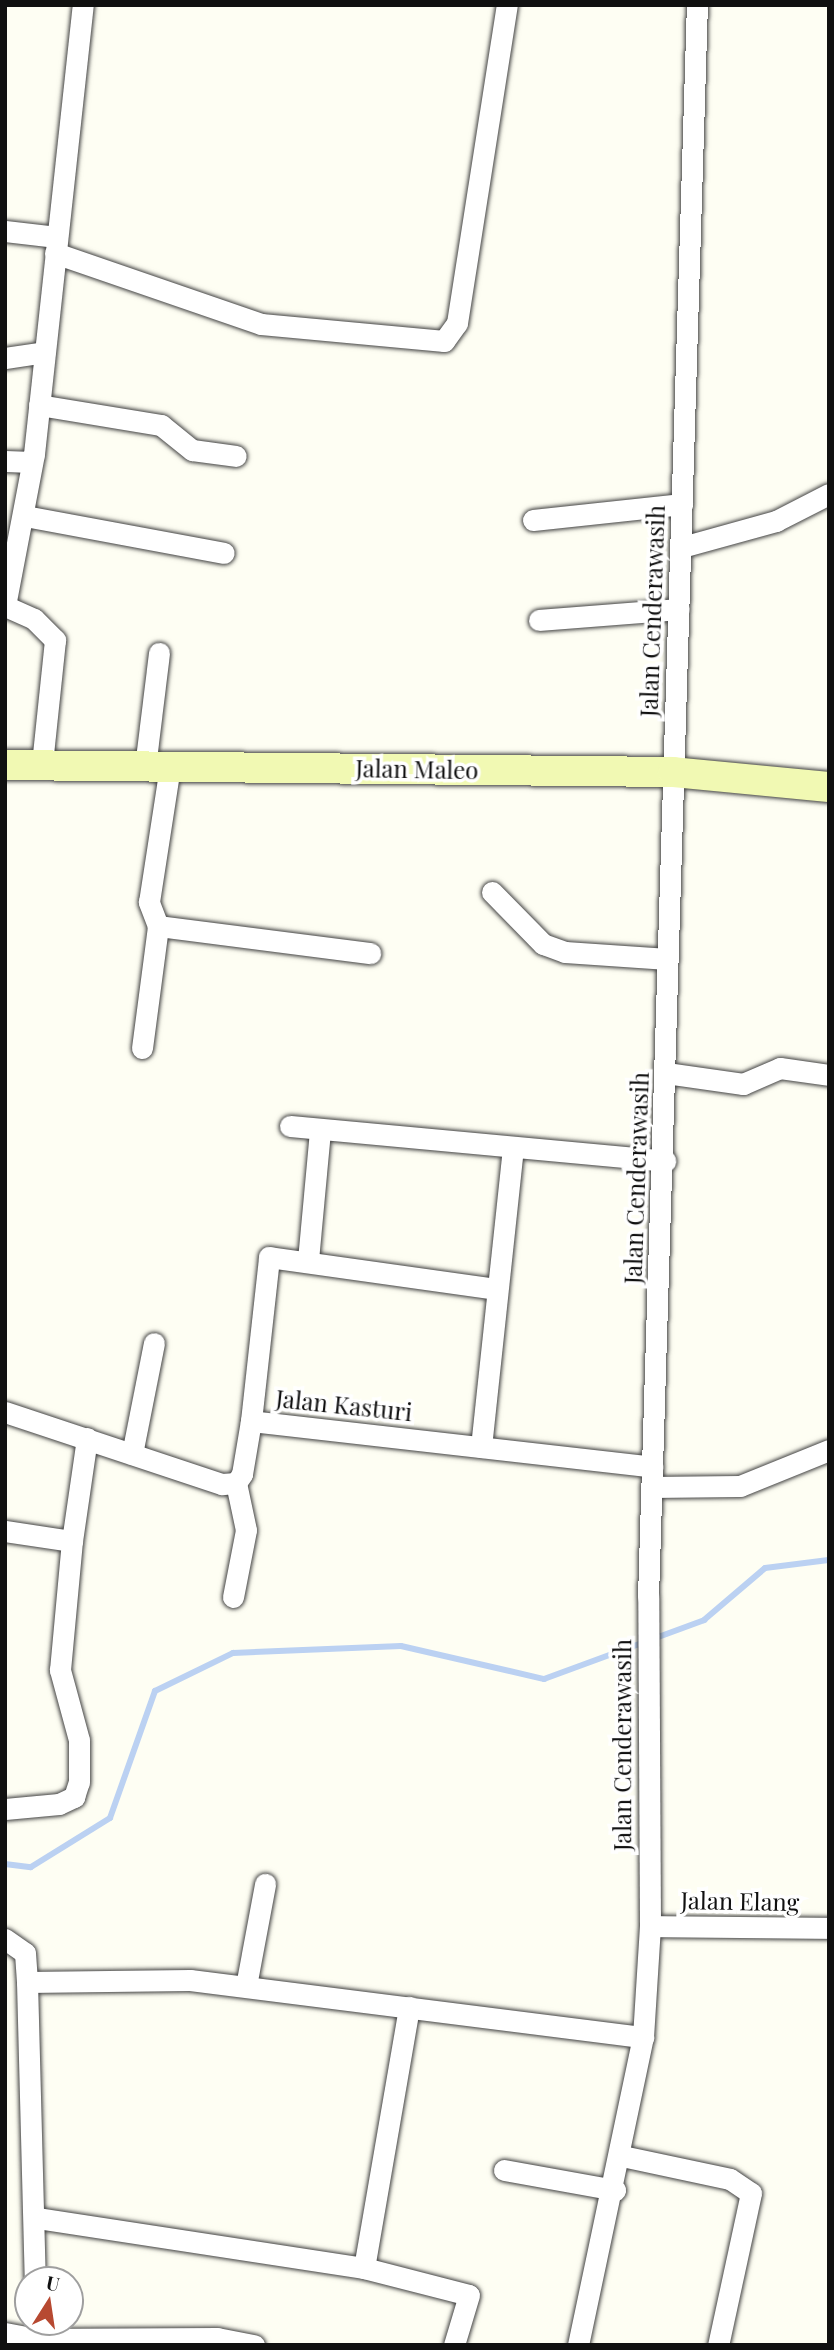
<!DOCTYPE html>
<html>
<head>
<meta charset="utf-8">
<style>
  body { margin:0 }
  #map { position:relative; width:834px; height:2350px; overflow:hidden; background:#fefef3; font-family:"Playfair Display",serif }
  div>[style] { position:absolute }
  .stream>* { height:6px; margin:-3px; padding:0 3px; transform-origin:3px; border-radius:3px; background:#bbd1f2 }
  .roads { filter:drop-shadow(0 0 2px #434343) drop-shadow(0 0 2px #434343) }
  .street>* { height:21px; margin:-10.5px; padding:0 10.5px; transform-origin:10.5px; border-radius:10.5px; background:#fff }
  .secondary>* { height:30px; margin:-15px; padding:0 15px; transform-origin:15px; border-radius:15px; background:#f1f9b3 }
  span { translate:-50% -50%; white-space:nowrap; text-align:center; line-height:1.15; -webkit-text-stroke:7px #fff; paint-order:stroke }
  .street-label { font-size:24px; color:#101010 }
  .frame { position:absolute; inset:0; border:7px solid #101010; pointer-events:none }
  .north { position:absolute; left:14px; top:2266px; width:70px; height:70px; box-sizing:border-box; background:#fff; border:2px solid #9f9f9f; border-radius:50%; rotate:12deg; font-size:19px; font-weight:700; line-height:28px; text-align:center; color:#101010 }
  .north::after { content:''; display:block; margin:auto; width:24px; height:32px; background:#b74931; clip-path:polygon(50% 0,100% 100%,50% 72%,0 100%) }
</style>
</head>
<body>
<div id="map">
  <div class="stream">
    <i style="left:5px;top:1864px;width:26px;rotate:7deg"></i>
    <i style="left:31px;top:1867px;width:93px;rotate:-31.8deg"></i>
    <i style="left:110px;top:1818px;width:135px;rotate:-70.5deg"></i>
    <i style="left:155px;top:1691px;width:87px;rotate:-26deg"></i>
    <i style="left:233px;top:1653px;width:168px;rotate:-2.4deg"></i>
    <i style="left:401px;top:1646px;width:147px;rotate:13deg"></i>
    <i style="left:544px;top:1679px;width:171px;rotate:-20.2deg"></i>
    <i style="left:704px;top:1620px;width:80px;rotate:-40.4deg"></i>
    <i style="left:765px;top:1568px;width:64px;rotate:-7.1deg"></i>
  </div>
  <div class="roads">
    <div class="street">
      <i style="left:5px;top:231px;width:52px;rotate:6.6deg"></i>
      <i style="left:55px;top:253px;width:218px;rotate:19deg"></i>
      <i style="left:261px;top:324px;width:184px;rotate:5.3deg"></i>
      <i style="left:444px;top:341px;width:22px;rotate:-54deg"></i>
      <i style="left:457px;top:323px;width:322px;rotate:-81.1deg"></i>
      <i style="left:5px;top:358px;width:40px;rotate:-8.5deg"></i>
      <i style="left:39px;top:405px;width:124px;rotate:9.3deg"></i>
      <i style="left:161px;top:425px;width:40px;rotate:39deg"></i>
      <i style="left:192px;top:450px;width:44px;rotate:7.8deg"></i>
      <i style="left:5px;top:461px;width:27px;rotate:2deg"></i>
      <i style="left:25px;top:516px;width:202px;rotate:10.5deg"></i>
      <i style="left:533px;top:520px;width:150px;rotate:-6.1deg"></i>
      <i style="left:682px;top:547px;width:98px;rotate:-15.5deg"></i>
      <i style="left:776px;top:521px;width:59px;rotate:-27deg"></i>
      <i style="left:5px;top:606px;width:155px;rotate:-79.2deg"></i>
      <i style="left:34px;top:454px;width:452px;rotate:-83.8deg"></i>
      <i style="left:5px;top:606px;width:32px;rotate:24deg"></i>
      <i style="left:34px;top:619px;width:30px;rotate:45deg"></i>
      <i style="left:55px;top:640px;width:125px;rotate:96deg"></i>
      <i style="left:539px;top:620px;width:140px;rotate:-4.5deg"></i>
      <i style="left:145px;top:767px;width:115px;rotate:-83deg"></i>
      <i style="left:492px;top:892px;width:73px;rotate:45.6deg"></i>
      <i style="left:543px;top:944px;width:23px;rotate:20deg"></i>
      <i style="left:565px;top:952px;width:103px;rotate:3.9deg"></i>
      <i style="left:158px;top:926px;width:214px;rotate:7.3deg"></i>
      <i style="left:142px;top:1048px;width:123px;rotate:-82.5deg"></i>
      <i style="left:158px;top:926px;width:26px;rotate:-111deg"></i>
      <i style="left:149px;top:902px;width:137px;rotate:-81.2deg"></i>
      <i style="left:666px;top:1073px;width:78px;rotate:8.1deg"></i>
      <i style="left:743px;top:1084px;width:40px;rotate:-23.4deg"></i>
      <i style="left:780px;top:1068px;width:49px;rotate:8.1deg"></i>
      <i style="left:290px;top:1126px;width:377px;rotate:5.3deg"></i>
      <i style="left:308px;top:1260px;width:131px;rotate:-84.7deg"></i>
      <i style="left:5px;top:1412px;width:229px;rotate:18.4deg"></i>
      <i style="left:222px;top:1484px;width:14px;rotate:-4deg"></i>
      <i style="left:236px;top:1483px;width:11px;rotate:-56deg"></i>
      <i style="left:242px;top:1474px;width:54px;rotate:-80.4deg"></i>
      <i style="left:251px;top:1421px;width:404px;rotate:6.5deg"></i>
      <i style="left:251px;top:1421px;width:165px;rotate:-83.7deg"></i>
      <i style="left:269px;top:1257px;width:229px;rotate:8deg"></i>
      <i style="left:481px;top:1447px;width:300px;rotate:-83.9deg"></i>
      <i style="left:132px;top:1454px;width:113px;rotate:-78.8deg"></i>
      <i style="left:651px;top:1487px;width:89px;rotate:-0.6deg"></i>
      <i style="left:740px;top:1486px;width:96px;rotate:-22deg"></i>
      <i style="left:5px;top:1531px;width:68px;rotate:8.5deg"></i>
      <i style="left:72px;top:1541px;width:104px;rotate:-81.7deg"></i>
      <i style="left:233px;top:1597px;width:68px;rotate:-79deg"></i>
      <i style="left:246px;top:1530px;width:48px;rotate:-102deg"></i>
      <i style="left:5px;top:1809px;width:54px;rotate:-5.3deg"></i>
      <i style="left:59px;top:1804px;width:17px;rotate:-25deg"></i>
      <i style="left:74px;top:1797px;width:16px;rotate:-72deg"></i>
      <i style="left:79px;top:1782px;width:42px;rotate:-90deg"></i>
      <i style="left:79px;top:1740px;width:73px;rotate:-105.2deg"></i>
      <i style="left:60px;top:1670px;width:130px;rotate:-84.7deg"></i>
      <i style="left:650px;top:1926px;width:179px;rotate:0.6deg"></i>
      <i style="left:5px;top:1939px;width:24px;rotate:35deg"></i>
      <i style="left:25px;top:1953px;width:29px;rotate:86deg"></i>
      <i style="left:27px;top:1982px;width:298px;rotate:88.5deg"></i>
      <i style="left:27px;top:1982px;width:163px;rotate:-0.7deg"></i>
      <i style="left:190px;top:1980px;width:457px;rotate:7.2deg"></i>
      <i style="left:246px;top:1986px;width:104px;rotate:-79.4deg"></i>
      <i style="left:622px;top:2156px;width:110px;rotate:12deg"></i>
      <i style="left:730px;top:2179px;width:25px;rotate:34deg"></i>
      <i style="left:751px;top:2193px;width:156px;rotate:102.2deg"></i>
      <i style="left:504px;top:2170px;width:113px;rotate:10.2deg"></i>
      <i style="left:37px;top:2218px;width:331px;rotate:8.7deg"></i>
      <i style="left:364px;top:2268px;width:265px;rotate:-80.2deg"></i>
      <i style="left:364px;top:2268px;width:108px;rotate:14.4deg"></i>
      <i style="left:469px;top:2295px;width:52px;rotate:106.7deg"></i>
      <i style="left:5px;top:2333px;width:31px;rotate:11deg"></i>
      <i style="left:35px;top:2339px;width:182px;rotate:-0.3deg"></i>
      <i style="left:217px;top:2338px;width:38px;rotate:11deg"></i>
      <i style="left:578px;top:2345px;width:315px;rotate:-78.1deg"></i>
      <i style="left:643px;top:2037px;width:111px;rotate:-86.4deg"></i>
      <i style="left:650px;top:1926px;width:329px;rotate:-90.3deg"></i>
      <i style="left:648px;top:1597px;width:1593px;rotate:-88.24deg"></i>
    </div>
    <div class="secondary">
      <i style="left:5px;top:765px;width:668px;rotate:0.6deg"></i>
      <i style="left:673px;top:772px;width:157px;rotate:5.5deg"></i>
    </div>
  </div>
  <div class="street-label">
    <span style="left:652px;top:611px;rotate:-88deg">Jalan Cenderawasih</span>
    <span style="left:417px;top:769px;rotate:1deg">Jalan Maleo</span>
    <span style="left:636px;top:1178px;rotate:-88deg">Jalan Cenderawasih</span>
    <span style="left:344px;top:1405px;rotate:6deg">Jalan Kasturi</span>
    <span style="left:622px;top:1745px;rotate:-90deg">Jalan Cenderawasih</span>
    <span style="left:740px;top:1901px;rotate:1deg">Jalan Elang</span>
  </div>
  <div class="frame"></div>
  <div class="north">U</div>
</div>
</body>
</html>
